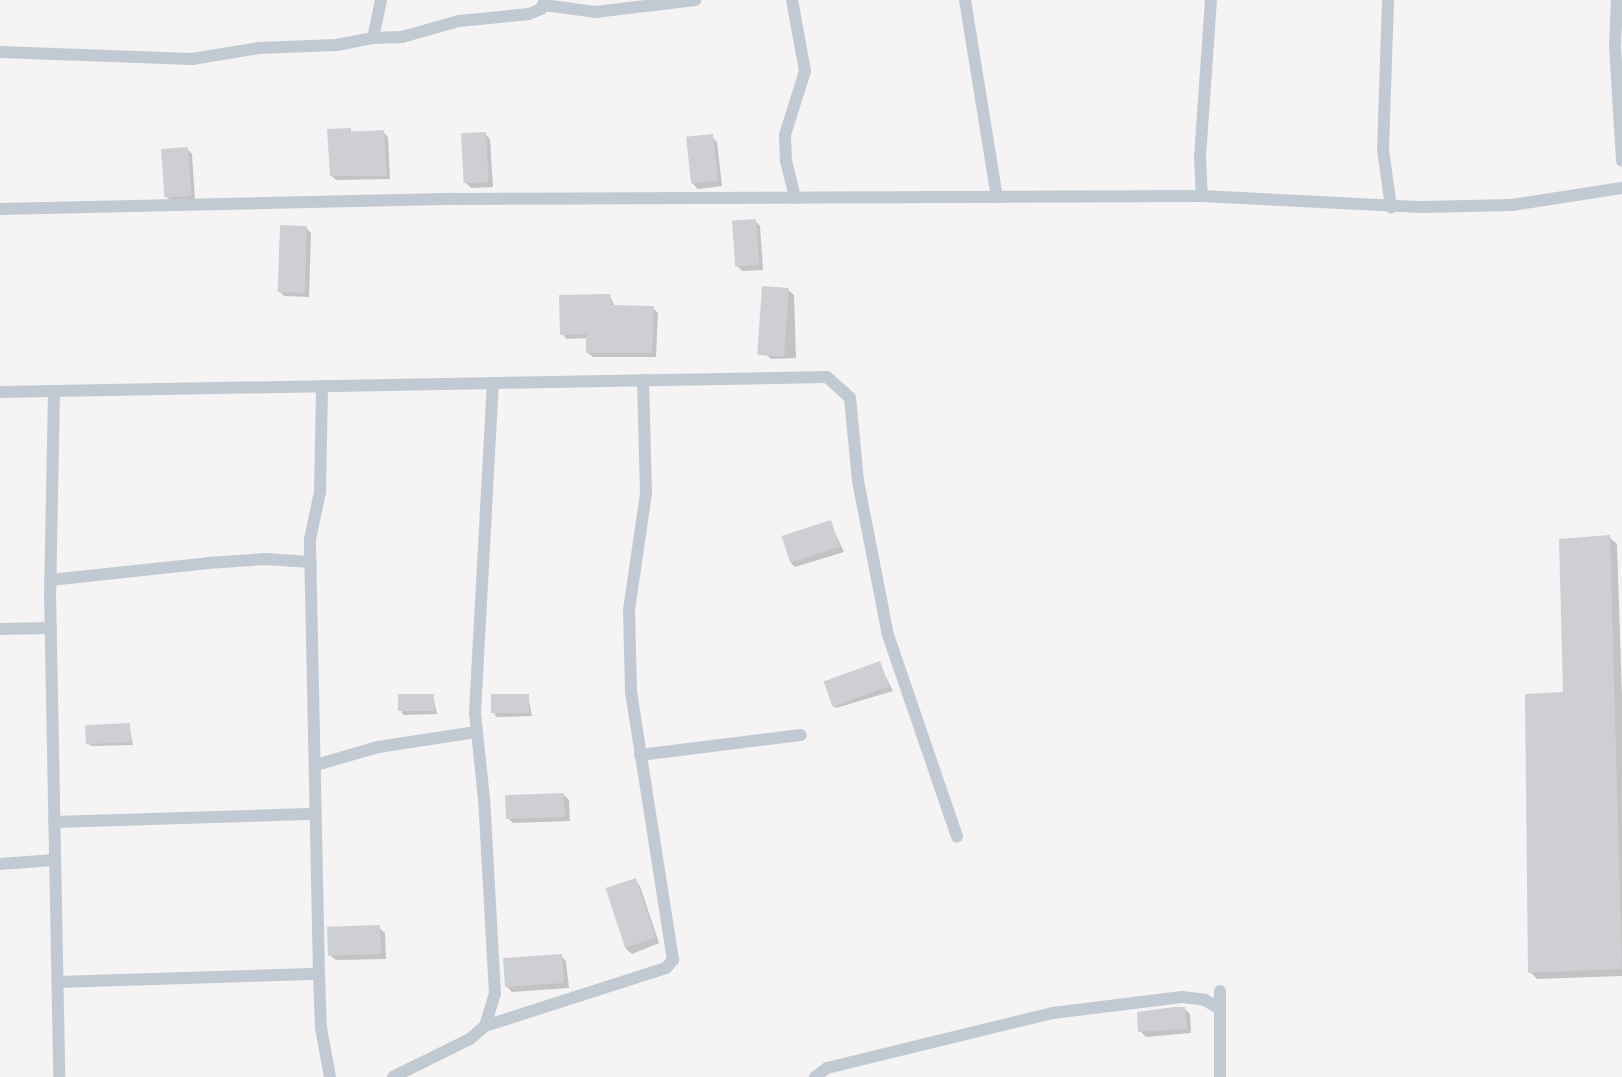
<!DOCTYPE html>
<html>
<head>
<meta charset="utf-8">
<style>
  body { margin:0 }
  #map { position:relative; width:1622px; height:1077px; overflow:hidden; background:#f5f3f3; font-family:"DejaVu Sans",sans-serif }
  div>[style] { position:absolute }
  .shadow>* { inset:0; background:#0003 }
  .building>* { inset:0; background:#cdcfd5; transform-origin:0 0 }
  .street>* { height:12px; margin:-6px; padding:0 6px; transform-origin:6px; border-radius:6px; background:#c1cad2 }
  span { translate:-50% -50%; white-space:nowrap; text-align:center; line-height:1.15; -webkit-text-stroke:6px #fff; paint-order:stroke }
</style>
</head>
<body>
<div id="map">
  <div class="shadow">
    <i style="clip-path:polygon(329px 131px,383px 132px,388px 137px,390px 179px,336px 180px,332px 176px)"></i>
    <i style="clip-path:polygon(485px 134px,490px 139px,493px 187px,471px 188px,466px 183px)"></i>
    <i style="clip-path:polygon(712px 137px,717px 142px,722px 186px,698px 189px,692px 183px)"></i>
    <i style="clip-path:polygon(187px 149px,192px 154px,195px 200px,171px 201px,166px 196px)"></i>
    <i style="clip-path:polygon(755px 221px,760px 226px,763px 270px,742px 271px,737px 266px)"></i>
    <i style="clip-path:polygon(306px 228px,311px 233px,309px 297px,284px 296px,279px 291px)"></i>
    <i style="clip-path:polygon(788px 290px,794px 295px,796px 358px,771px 359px,766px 354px)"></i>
    <i style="clip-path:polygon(610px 296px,615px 307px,653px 308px,658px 313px,656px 357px,593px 357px,588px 353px,588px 338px,567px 339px,562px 334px)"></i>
    <i style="clip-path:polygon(830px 522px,844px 552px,795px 567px,790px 562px)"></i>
    <i style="clip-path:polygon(1609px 537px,1617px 544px,1622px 697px,1622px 976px,1537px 979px,1530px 972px,1565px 694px)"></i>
    <i style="clip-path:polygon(879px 663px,893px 691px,836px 708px,831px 703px)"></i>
    <i style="clip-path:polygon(433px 696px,437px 714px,404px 715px,401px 712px)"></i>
    <i style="clip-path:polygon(528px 696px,532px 716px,497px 717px,494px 714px)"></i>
    <i style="clip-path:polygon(129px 725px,133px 745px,91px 746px,88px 743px)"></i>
    <i style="clip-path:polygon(564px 795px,569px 800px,570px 821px,513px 823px,508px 818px)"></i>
    <i style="clip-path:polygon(635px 881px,640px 886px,659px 943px,632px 954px,626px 949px)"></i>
    <i style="clip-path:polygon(379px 928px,385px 933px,386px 959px,336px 960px,330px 955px)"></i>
    <i style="clip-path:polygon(561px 956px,566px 961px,569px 988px,512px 992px,507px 987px)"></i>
    <i style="clip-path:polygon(1185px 1009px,1190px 1014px,1191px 1033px,1146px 1037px,1140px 1031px)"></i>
  </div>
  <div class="building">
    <i style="clip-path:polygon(351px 128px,351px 132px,384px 130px,387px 176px,330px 176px,327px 129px)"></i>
    <i style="left:486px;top:132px;width:50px;height:25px;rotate:87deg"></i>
    <i style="left:713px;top:134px;width:47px;height:27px;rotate:84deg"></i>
    <i style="left:188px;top:147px;width:49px;height:27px;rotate:86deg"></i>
    <i style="left:756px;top:219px;width:46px;height:24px;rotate:86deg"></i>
    <i style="left:280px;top:225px;width:27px;height:67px;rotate:2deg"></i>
    <i style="left:762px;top:286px;width:27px;height:69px;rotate:4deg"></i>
    <i style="clip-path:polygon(610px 294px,611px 305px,654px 306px,652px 353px,586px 353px,586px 334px,560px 335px,559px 295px)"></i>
    <i style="left:831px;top:520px;width:28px;height:52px;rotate:72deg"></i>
    <i style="clip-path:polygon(1610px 535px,1622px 969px,1528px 973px,1525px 694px,1563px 692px,1559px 539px)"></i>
    <i style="left:880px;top:661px;width:27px;height:60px;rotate:70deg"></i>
    <i style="left:434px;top:694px;width:17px;height:36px;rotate:90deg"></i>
    <i style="left:529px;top:694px;width:19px;height:38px;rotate:90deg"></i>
    <i style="left:130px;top:723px;width:19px;height:45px;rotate:87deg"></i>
    <i style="left:564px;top:793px;width:24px;height:59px;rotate:88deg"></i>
    <i style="left:636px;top:878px;width:63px;height:32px;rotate:72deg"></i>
    <i style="left:380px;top:925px;width:29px;height:53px;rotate:88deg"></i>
    <i style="left:562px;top:954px;width:29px;height:59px;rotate:86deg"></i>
    <i style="clip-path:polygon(1174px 1007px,1185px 1007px,1187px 1029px,1138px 1032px,1137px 1012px)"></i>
  </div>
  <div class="street">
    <i style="left:792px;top:0;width:72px;rotate:79.6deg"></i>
    <i style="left:805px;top:71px;width:67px;rotate:107.4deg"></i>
    <i style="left:785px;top:135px;width:26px;rotate:88deg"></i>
    <i style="left:786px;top:161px;width:38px;rotate:76deg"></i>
    <i style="left:965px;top:0;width:200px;rotate:80.8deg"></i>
    <i style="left:1388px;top:0;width:150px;rotate:91.9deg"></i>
    <i style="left:1383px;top:150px;width:58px;rotate:82deg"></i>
    <i style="left:1617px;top:0;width:46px;rotate:92.5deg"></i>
    <i style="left:1615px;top:46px;width:115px;rotate:86.5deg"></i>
    <i style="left:544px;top:5px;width:51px;rotate:7.8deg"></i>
    <i style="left:595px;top:12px;width:101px;rotate:-6.8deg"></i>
    <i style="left:373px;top:38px;width:29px;rotate:-2deg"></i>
    <i style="left:402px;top:37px;width:59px;rotate:-15.7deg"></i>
    <i style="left:459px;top:21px;width:70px;rotate:-5.7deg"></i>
    <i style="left:529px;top:14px;width:13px;rotate:-23deg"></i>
    <i style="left:541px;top:9px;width:10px;rotate:-66deg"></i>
    <i style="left:0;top:52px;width:192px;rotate:2.1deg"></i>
    <i style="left:192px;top:59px;width:68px;rotate:-9.3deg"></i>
    <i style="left:259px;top:48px;width:78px;rotate:-2.2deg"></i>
    <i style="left:337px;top:45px;width:37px;rotate:-11deg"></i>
    <i style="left:373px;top:38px;width:39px;rotate:-78deg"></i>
    <i style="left:1202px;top:196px;width:39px;rotate:-93deg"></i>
    <i style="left:1200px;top:157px;width:157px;rotate:-86deg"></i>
    <i style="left:0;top:209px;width:456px;rotate:-1.3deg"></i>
    <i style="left:456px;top:199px;width:746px;rotate:-0.23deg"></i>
    <i style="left:1202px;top:196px;width:220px;rotate:2.9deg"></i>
    <i style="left:1422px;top:207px;width:90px;rotate:-1.3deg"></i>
    <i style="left:1512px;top:205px;width:111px;rotate:-8.8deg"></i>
    <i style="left:54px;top:391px;width:202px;rotate:91.1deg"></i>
    <i style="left:50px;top:593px;width:484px;rotate:88.9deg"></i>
    <i style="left:0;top:392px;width:827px;rotate:-1.04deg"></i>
    <i style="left:827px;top:377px;width:31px;rotate:42deg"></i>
    <i style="left:850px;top:398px;width:83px;rotate:84.5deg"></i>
    <i style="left:858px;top:481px;width:157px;rotate:79deg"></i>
    <i style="left:888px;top:635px;width:213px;rotate:71.1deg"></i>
    <i style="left:50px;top:580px;width:159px;rotate:-6.1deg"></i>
    <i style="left:208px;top:563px;width:57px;rotate:-4deg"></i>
    <i style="left:265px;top:559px;width:46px;rotate:3.7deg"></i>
    <i style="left:0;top:629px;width:51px;rotate:-1.1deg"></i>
    <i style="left:640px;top:755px;width:162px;rotate:-7.1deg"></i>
    <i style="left:316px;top:765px;width:65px;rotate:-16.2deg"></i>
    <i style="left:378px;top:747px;width:99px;rotate:-8.7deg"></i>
    <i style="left:54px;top:822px;width:260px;rotate:-1.8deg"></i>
    <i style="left:0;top:864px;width:54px;rotate:-4.2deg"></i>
    <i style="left:319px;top:974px;width:435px;rotate:-91.2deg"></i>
    <i style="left:310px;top:539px;width:48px;rotate:-78deg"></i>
    <i style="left:320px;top:492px;width:106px;rotate:-88.9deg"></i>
    <i style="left:58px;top:982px;width:261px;rotate:-1.8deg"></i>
    <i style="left:319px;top:974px;width:54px;rotate:87.9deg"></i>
    <i style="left:321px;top:1028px;width:50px;rotate:79.6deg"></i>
    <i style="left:485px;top:1026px;width:190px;rotate:-17.8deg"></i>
    <i style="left:666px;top:968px;width:11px;rotate:-49deg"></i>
    <i style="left:673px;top:960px;width:272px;rotate:-98.9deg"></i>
    <i style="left:631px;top:691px;width:81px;rotate:-91.4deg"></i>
    <i style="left:629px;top:610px;width:117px;rotate:-81.7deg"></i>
    <i style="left:646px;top:494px;width:114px;rotate:-91.5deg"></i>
    <i style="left:393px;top:1077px;width:86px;rotate:-26.3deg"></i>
    <i style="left:470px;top:1039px;width:20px;rotate:-41deg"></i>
    <i style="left:485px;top:1026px;width:34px;rotate:-73deg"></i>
    <i style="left:495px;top:994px;width:195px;rotate:-93.2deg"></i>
    <i style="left:484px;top:799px;width:86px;rotate:-96deg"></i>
    <i style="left:475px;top:713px;width:330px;rotate:-86.9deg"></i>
    <i style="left:815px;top:1077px;width:15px;rotate:-37deg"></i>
    <i style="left:827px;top:1068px;width:233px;rotate:-13.7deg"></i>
    <i style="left:1053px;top:1013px;width:130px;rotate:-7.1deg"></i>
    <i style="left:1182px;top:997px;width:23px;rotate:7deg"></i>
    <i style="left:1205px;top:1000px;width:17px;rotate:31deg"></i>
    <i style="left:1220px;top:1077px;width:86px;rotate:-90deg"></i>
  </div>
</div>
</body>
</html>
